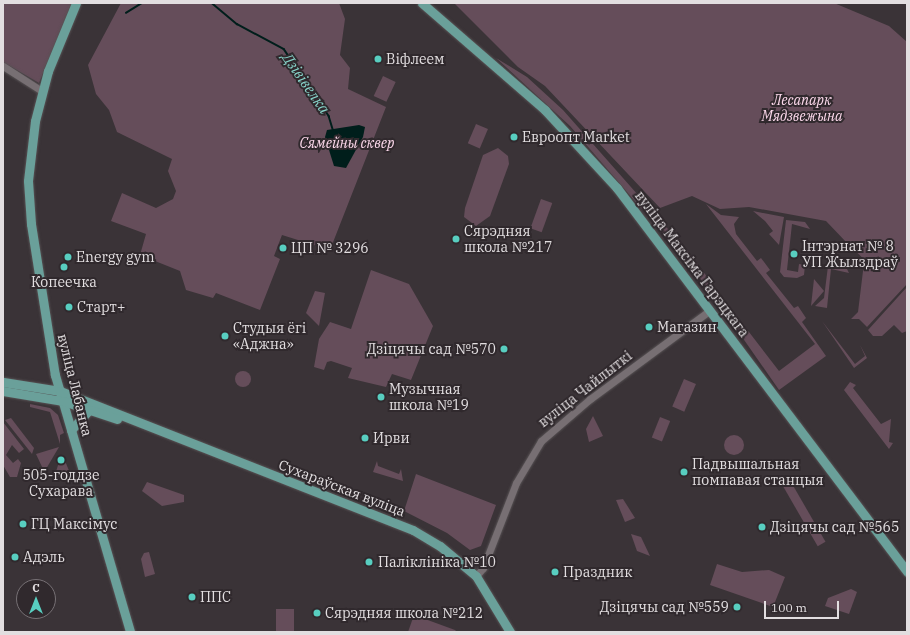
<!DOCTYPE html>
<html>
<head>
<meta charset="utf-8">
<style>
  body { margin:0 }
  #map { position:relative; width:910px; height:635px; overflow:hidden; background:#3a3337; font-family:"IBM Plex Serif",serif }
  div>[style] { position:absolute }
  .green>* { inset:0; background:#654d5a; transform-origin:0 0 }
  .round { border-radius:50% }
  .water>* { inset:0; background:#001e1b }
  .stream>* { height:1.5px; margin:-0.75px; padding:0 0.75px; transform-origin:0.75px; border-radius:0.75px; background:#001e1b }
  .roads { filter:drop-shadow(0 0 1px #575254) drop-shadow(0 0 1px #575254) }
  .minor>* { height:7px; margin:-3.5px; padding:0 3.5px; transform-origin:3.5px; border-radius:3.5px; background:#776f73 }
  .major>* { height:9px; margin:-4.5px; padding:0 4.5px; transform-origin:4.5px; border-radius:4.5px; background:#6aa09a }
  .dots>* { width:11px; height:11px; translate:-50% -50%; box-sizing:border-box; border:2px solid #30292d; border-radius:50% }
  span { translate:-50% -50%; white-space:nowrap; text-align:center; line-height:1.15; -webkit-text-stroke:4px #30292d; paint-order:stroke }
  .poi-label { font-size:14px; color:#e2dee0 }
  .left { translate:0 -50%; text-align:left }
  .right { translate:-100% -50%; text-align:right }
  .park-label { font-size:14px; color:#fcd8eb; font-style:italic }
  .street-label { font-size:14px; color:#e2dee0 }
  .water-label { font-size:15px; color:#88d5cb; font-style:italic }
  .frame { position:absolute; inset:0; border:4px solid #e2dee0; pointer-events:none }
  .north { position:absolute; left:16px; top:579px; width:40px; height:40px; box-sizing:border-box; background:#30292d; border:1px solid #777175; border-radius:50%; rotate:0deg; font-size:11px; font-weight:700; line-height:16px; text-align:center; color:#e2dee0 }
  .north::after { content:''; display:block; margin:auto; width:14px; height:18px; background:#58cec0; clip-path:polygon(50% 0,100% 100%,50% 72%,0 100%) }
  .scale { position:absolute; left:764px; top:601px; width:75px; height:18px; box-sizing:border-box; border:2px solid #e2dee0; border-top:0; padding-left:5px; font-size:12px; line-height:14px; white-space:nowrap; color:#e2dee0; -webkit-text-stroke:3px #30292d; paint-order:stroke }
</style>
</head>
<body>
<div id="map">
  <div class="green">
    <i style="clip-path:polygon(3px 3px,72px 3px,39px 83px,3px 62px)"></i>
    <i style="clip-path:polygon(121px 3px,339px 3px,345px 19px,340px 55px,350px 68px,348px 89px,386px 107px,330px 250px,282px 235px,274px 256px,280px 259px,260px 310px,216px 293px,213px 298px,186px 290px,180px 271px,140px 255px,146px 234px,111px 221px,122px 193px,156px 208px,173px 199px,176px 191px,168px 171px,172px 159px,117px 132px,109px 110px,96px 94px,88px 65px)"></i>
    <i style="clip-path:polygon(454px 3px,834px 3px,889px 26px,907px 42px,907px 284px,867px 327px,859px 319px,851px 319px,858px 312px,863px 271px,869px 264px,848px 244px,846px 253px,826px 250px,837px 242px,847px 243px,826px 221px,749px 207px,720px 209px,692px 196px,660px 208px,545px 86px,518px 67px)"></i>
    <i style="clip-path:polygon(496px 58px,527px 77px,563px 110px,668px 229px,672px 244px,570px 126px)"></i>
    <i style="left:383px;top:76px;width:14px;height:22px;rotate:25deg"></i>
    <i style="left:476px;top:124px;width:13px;height:21px;rotate:23deg"></i>
    <i style="clip-path:polygon(498px 148px,508px 156px,509px 164px,490px 216px,476px 226px,464px 217px,465px 208px,483px 155px)"></i>
    <i style="left:541px;top:199px;width:12px;height:31px;rotate:20deg"></i>
    <i style="clip-path:polygon(706px 204px,721px 215px,739px 217px,734px 224px,736px 234px,757px 261px,761px 258px,770px 270px,766px 273px,794px 308px,798px 306px,806px 318px,802px 322px,826px 356px,779px 390px,733px 324px,739px 319px,779px 371px,815px 344px)"></i>
    <i style="clip-path:polygon(753px 211px,784px 217px,779px 245px,769px 234px,773px 231px,765px 221px)"></i>
    <i style="clip-path:polygon(786px 220px,805px 222px,810px 229px,792px 224px,787px 270px,798px 272px,799px 264px,805px 265px,804px 275px,797px 278px,784px 277px,780px 272px)"></i>
    <i style="clip-path:polygon(671px 229px,711px 282px,705px 286px,677px 247px)"></i>
    <i style="clip-path:polygon(828px 266px,846px 267px,849px 273px,831px 269px,827px 308px,815px 306px,824px 298px)"></i>
    <i style="clip-path:polygon(371px 270px,409px 284px,433px 326px,411px 380px,392px 374px,386px 387px,348px 378px,352px 368px,331px 361px,327px 362px,324px 370px,314px 367px,319px 339px,330px 322px,351px 329px)"></i>
    <i style="clip-path:polygon(814px 279px,824px 291px,811px 306px)"></i>
    <i style="clip-path:polygon(907px 287px,907px 331px,902px 333px,894px 325px,882px 336px,873px 336px,868px 330px)"></i>
    <i style="clip-path:polygon(315px 291px,325px 293px,319px 326px,306px 313px)"></i>
    <i style="clip-path:polygon(822px 321px,855px 364px,865px 356px,860px 345px,867px 358px,854px 368px)"></i>
    <i class="round" style="left:235px;top:371px;width:16px;height:16px"></i>
    <i style="left:684px;top:379px;width:13px;height:30px;rotate:23deg"></i>
    <i style="clip-path:polygon(850px 382px,856px 385px,853px 388px,881px 424px,891px 419px,889px 442px,893px 443px,889px 449px,844px 390px)"></i>
    <i style="clip-path:polygon(30px 404px,50px 408px,58px 415px,64px 433px,60px 435px,60px 444px,50px 412px,30px 407px)"></i>
    <i style="clip-path:polygon(593px 416px,603px 436px,589px 442px,586px 429px)"></i>
    <i style="left:660px;top:417px;width:11px;height:22px;rotate:22deg"></i>
    <i style="clip-path:polygon(11px 418px,34px 448px,32px 454px,5px 420px)"></i>
    <i style="clip-path:polygon(3px 422px,24px 449px,19px 453px,12px 445px,6px 455px,13px 463px,18px 459px,21px 463px,17px 477px,10px 477px,3px 465px)"></i>
    <i class="round" style="left:724px;top:435px;width:20px;height:20px"></i>
    <i style="clip-path:polygon(59px 447px,46px 469px,43px 469px,36px 454px)"></i>
    <i style="clip-path:polygon(65px 461px,70px 473px,54px 478px,59px 462px)"></i>
    <i style="clip-path:polygon(377px 461px,378px 466px,399px 474px,401px 469px,403px 481px,373px 472px)"></i>
    <i style="clip-path:polygon(416px 474px,496px 505px,481px 546px,470px 550px,447px 533px,404px 511px)"></i>
    <i style="clip-path:polygon(147px 482px,184px 495px,184px 502px,162px 506px,142px 491px)"></i>
    <i style="left:791px;top:482px;width:69px;height:9px;rotate:60deg"></i>
    <i style="clip-path:polygon(623px 499px,635px 518px,625px 522px,616px 500px)"></i>
    <i style="clip-path:polygon(631px 534px,641px 537px,650px 556px,637px 551px)"></i>
    <i style="clip-path:polygon(149px 552px,155px 574px,145px 577px,141px 559px,144px 553px)"></i>
    <i style="clip-path:polygon(717px 564px,742px 572px,769px 570px,785px 577px,773px 607px,710px 585px)"></i>
    <i style="clip-path:polygon(851px 589px,857px 592px,849px 614px,825px 606px,828px 598px)"></i>
    <i style="left:276px;top:609px;width:18px;height:23px"></i>
    <i style="clip-path:polygon(414px 615px,455px 630px,457px 632px,408px 632px)"></i>
  </div>
  <div class="water">
    <i style="clip-path:polygon(359px 125px,365px 127px,363px 137px,346px 168px,334px 166px,325px 137px,327px 130px)"></i>
  </div>
  <div class="stream">
    <i style="left:212px;top:3px;width:33px;rotate:40deg"></i>
    <i style="left:237px;top:24px;width:53px;rotate:28deg"></i>
    <i style="left:284px;top:49px;width:81px;rotate:56.1deg"></i>
    <i style="left:329px;top:116px;width:14px;rotate:73deg"></i>
    <i style="left:126px;top:13px;width:19px;rotate:-32deg"></i>
  </div>
  <div class="roads">
    <div class="minor">
      <i style="left:3px;top:66px;width:46px;rotate:32.7deg"></i>
      <i style="left:476px;top:576px;width:11px;rotate:-49deg"></i>
      <i style="left:483px;top:568px;width:91px;rotate:-68.8deg"></i>
      <i style="left:516px;top:483px;width:49px;rotate:-59.2deg"></i>
      <i style="left:541px;top:441px;width:65px;rotate:-40.6deg"></i>
      <i style="left:590px;top:399px;width:148px;rotate:-36.5deg"></i>
    </div>
    <div class="major">
      <i style="left:76px;top:3px;width:74px;rotate:112.4deg"></i>
      <i style="left:48px;top:71px;width:52px;rotate:104.6deg"></i>
      <i style="left:35px;top:121px;width:60px;rotate:96.7deg"></i>
      <i style="left:28px;top:181px;width:43px;rotate:86deg"></i>
      <i style="left:31px;top:224px;width:153px;rotate:81deg"></i>
      <i style="left:55px;top:375px;width:268px;rotate:73.7deg"></i>
      <i style="left:422px;top:3px;width:163px;rotate:41deg"></i>
      <i style="left:545px;top:110px;width:106px;rotate:47.3deg"></i>
      <i style="left:617px;top:188px;width:481px;rotate:52.9deg"></i>
      <i style="left:3px;top:382px;width:58px;rotate:9deg"></i>
      <i style="left:60px;top:391px;width:379px;rotate:21.5deg"></i>
      <i style="left:413px;top:530px;width:31px;rotate:31deg"></i>
      <i style="left:440px;top:546px;width:47px;rotate:39.8deg"></i>
      <i style="left:476px;top:576px;width:66px;rotate:58.7deg"></i>
      <i style="left:3px;top:391px;width:61px;rotate:9.5deg"></i>
      <i style="left:63px;top:401px;width:57px;rotate:18.4deg"></i>
      <i style="left:71px;top:430px;width:27px;rotate:-48deg"></i>
    </div>
  </div>
  <div class="dots">
    <i style="left:378px;top:59px;background:#58cec0"></i>
    <i style="left:514px;top:137px;background:#58cec0"></i>
    <i style="left:456px;top:239px;background:#58cec0"></i>
    <i style="left:283px;top:248px;background:#58cec0"></i>
    <i style="left:794px;top:254px;background:#58cec0"></i>
    <i style="left:68px;top:257px;background:#58cec0"></i>
    <i style="left:64px;top:267px;background:#58cec0"></i>
    <i style="left:69px;top:307px;background:#58cec0"></i>
    <i style="left:649px;top:327px;background:#58cec0"></i>
    <i style="left:225px;top:336px;background:#58cec0"></i>
    <i style="left:504px;top:349px;background:#58cec0"></i>
    <i style="left:381px;top:397px;background:#58cec0"></i>
    <i style="left:365px;top:438px;background:#58cec0"></i>
    <i style="left:61px;top:460px;background:#58cec0"></i>
    <i style="left:684px;top:472px;background:#58cec0"></i>
    <i style="left:23px;top:524px;background:#58cec0"></i>
    <i style="left:762px;top:527px;background:#58cec0"></i>
    <i style="left:15px;top:557px;background:#58cec0"></i>
    <i style="left:369px;top:562px;background:#58cec0"></i>
    <i style="left:555px;top:572px;background:#58cec0"></i>
    <i style="left:192px;top:597px;background:#58cec0"></i>
    <i style="left:737px;top:607px;background:#58cec0"></i>
    <i style="left:317px;top:613px;background:#58cec0"></i>
  </div>
  <div class="poi-label">
    <span class="left" style="left:386px;top:59px">Віфлеем</span>
    <span class="left" style="left:522px;top:137px">Евроопт Market</span>
    <span class="left" style="left:464px;top:239px">Сярэдняя<br>школа №217</span>
    <span class="left" style="left:802px;top:254px">Інтэрнат № 8<br>УП Жылздраў</span>
    <span class="left" style="left:291px;top:248px">ЦП № 3296</span>
    <span class="left" style="left:76px;top:257px">Energy gym</span>
    <span style="left:64px;top:282px">Копеечка</span>
    <span class="left" style="left:77px;top:307px">Старт+</span>
    <span class="left" style="left:657px;top:327px">Магазин</span>
    <span class="left" style="left:233px;top:336px">Студыя ёгі<br>«Аджна»</span>
    <span class="right" style="left:496px;top:349px">Дзіцячы сад №570</span>
    <span class="left" style="left:389px;top:397px">Музычная<br>школа №19</span>
    <span class="left" style="left:373px;top:438px">Ирви</span>
    <span class="left" style="left:692px;top:472px">Падвышальная<br>помпавая станцыя</span>
    <span style="left:61px;top:483px">505-годдзе<br>Сухарава</span>
    <span class="left" style="left:31px;top:524px">ГЦ Максімус</span>
    <span class="left" style="left:770px;top:527px">Дзіцячы сад №565</span>
    <span class="left" style="left:23px;top:557px">Адэль</span>
    <span class="left" style="left:378px;top:562px">Паліклініка №10</span>
    <span class="left" style="left:563px;top:572px">Праздник</span>
    <span class="left" style="left:200px;top:597px">ППС</span>
    <span class="right" style="left:729px;top:607px">Дзіцячы сад №559</span>
    <span class="left" style="left:325px;top:613px">Сярэдняя школа №212</span>
  </div>
  <div class="park-label">
    <span style="left:802px;top:108px">Лесапарк<br>Мядзвежына</span>
    <span style="left:347px;top:143px">Сямейны сквер</span>
  </div>
  <div class="street-label">
    <span style="left:692px;top:264px;rotate:53deg">вуліца Максіма Гарэцкага</span>
    <span style="left:75px;top:385px;rotate:76deg">вуліца Лабанка</span>
    <span style="left:585px;top:389px;rotate:-38deg">вуліца Чайлыткі</span>
    <span style="left:342px;top:488px;rotate:21deg">Сухараўская вуліца</span>
  </div>
  <div class="water-label">
    <span style="left:306px;top:83px;rotate:55deg">Дзівівелка</span>
  </div>
  <div class="frame"></div>
  <div class="north">С</div>
  <div class="scale">100 m</div>
</div>
</body>
</html>
